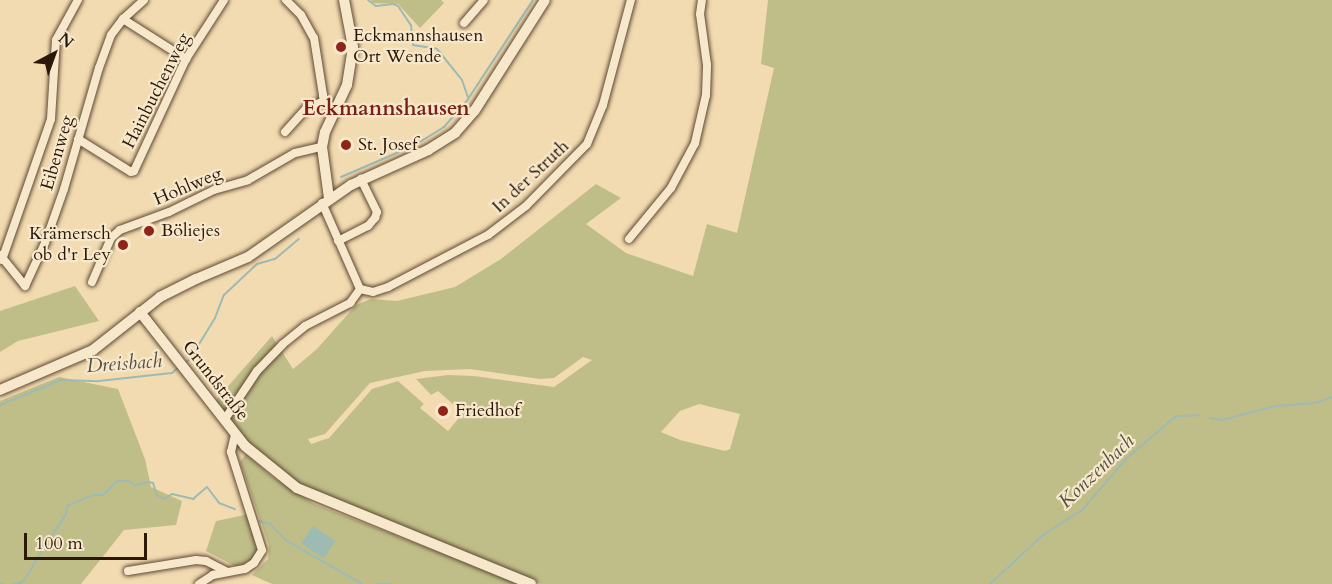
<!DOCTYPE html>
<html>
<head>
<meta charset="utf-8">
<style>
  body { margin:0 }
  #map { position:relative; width:1332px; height:584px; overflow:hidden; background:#f3dbb1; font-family:Cardo,serif }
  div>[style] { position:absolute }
  .green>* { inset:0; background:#c0be88 }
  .water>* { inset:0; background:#9dbab3; transform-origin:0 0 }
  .stream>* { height:2px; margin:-1px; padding:0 1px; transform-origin:1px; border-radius:1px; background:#9dbab3 }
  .roads { filter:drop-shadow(0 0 2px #5d4933) drop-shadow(0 0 2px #5d4933) }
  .street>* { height:8px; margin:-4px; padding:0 4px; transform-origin:4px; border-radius:4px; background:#f7e8cc }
  .secondary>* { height:10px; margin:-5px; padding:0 5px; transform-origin:5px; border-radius:5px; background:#f7e8cc }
  .dots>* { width:16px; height:16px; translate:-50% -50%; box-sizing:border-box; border:3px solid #f7e8cc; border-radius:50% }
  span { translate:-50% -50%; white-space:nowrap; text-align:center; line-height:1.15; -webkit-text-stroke:4.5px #f7e8cc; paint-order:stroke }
  .poi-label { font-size:18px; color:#2b1809 }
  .left { translate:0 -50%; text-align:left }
  .right { translate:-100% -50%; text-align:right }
  .street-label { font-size:18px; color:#2b1809 }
  .water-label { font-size:20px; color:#535144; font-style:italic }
  .quarter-label { font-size:21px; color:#7a1f14; font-weight:700 }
  .north { position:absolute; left:24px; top:24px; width:60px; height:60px; -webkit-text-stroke:4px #f7e8cc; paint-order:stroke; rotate:41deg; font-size:16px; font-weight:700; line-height:24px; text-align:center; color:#2b1809 }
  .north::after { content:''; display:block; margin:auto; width:21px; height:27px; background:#2b1809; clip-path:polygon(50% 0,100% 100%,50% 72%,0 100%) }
  .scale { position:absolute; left:24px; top:533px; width:123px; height:27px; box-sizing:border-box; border:3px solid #2b1809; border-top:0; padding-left:8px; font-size:18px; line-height:21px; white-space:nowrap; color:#2b1809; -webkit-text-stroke:4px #f7e8cc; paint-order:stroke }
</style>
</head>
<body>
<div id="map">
  <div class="green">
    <i style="clip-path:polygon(371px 0,441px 0,444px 3px,420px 28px,398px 4px,372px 3px)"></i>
    <i style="clip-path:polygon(evenodd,768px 0,1332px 0,1332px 584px,541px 584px,301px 485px,269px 462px,245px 439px,216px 400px,272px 336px,293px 369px,317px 349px,356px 305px,371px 299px,397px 301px,455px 287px,501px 259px,596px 184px,621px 198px,586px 224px,626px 253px,693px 276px,707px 224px,737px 233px,774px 68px,761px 64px,768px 0,583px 357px,592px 360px,554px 387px,474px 376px,448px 375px,416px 379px,431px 395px,438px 391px,463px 413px,448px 431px,420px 408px,424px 404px,398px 381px,372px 389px,329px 438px,311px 444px,308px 439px,325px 434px,370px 383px,425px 371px,470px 369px,540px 379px,554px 378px,583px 357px,768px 0,699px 404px,740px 414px,730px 449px,725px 451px,680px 440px,661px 432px,680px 411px,699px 404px)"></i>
    <i style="clip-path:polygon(75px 286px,99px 321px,18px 341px,0 352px,0 311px)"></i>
    <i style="clip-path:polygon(59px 377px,118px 389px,145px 459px,151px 487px,182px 501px,176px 525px,124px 530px,81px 584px,0 584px,0 401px)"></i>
    <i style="clip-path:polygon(246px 454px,271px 476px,314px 504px,521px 584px,272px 584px,252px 575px,268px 559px,269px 545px,240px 462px)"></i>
    <i style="clip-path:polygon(249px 514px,258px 550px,253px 560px,237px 567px,206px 551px,216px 521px)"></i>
  </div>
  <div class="water">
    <i style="left:313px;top:526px;width:27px;height:21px;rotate:34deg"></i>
  </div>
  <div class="stream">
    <i style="left:368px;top:0;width:10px;rotate:37deg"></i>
    <i style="left:376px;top:6px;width:17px;rotate:-7deg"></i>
    <i style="left:393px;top:4px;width:5px;rotate:22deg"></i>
    <i style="left:398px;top:6px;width:23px;rotate:56deg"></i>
    <i style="left:411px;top:25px;width:20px;rotate:84deg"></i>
    <i style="left:413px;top:45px;width:24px;rotate:9deg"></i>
    <i style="left:437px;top:49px;width:40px;rotate:51deg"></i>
    <i style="left:462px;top:80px;width:18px;rotate:71deg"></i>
    <i style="left:341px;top:177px;width:81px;rotate:-23.4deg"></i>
    <i style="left:415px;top:145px;width:34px;rotate:-32deg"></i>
    <i style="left:444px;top:127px;width:37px;rotate:-49deg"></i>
    <i style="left:468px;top:99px;width:118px;rotate:-56.7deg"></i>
    <i style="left:185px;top:363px;width:6px;rotate:-39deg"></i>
    <i style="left:190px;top:359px;width:48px;rotate:-58.6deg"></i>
    <i style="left:215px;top:318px;width:25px;rotate:-69deg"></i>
    <i style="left:224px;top:295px;width:45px;rotate:-43.2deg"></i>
    <i style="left:257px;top:264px;width:19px;rotate:-16deg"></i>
    <i style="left:275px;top:259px;width:31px;rotate:-40deg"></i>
    <i style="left:0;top:405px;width:66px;rotate:-22.3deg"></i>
    <i style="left:61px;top:380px;width:38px;rotate:2deg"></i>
    <i style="left:99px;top:381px;width:73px;rotate:-6.3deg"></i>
    <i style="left:172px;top:373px;width:8px;rotate:-40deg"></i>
    <i style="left:1210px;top:418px;width:12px;rotate:9deg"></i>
    <i style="left:1222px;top:420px;width:55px;rotate:-14.8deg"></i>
    <i style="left:1275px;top:406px;width:40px;rotate:-4.3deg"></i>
    <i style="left:1315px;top:403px;width:18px;rotate:-19deg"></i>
    <i style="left:260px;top:521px;width:10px;rotate:17deg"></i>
    <i style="left:270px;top:524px;width:24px;rotate:45deg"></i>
    <i style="left:287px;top:541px;width:86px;rotate:29.8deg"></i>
    <i style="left:1px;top:584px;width:2px"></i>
    <i style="left:13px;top:584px;width:8px;rotate:-7deg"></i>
    <i style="left:21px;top:583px;width:9px;rotate:-49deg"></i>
    <i style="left:27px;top:576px;width:30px;rotate:-60deg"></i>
    <i style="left:42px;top:550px;width:6px;rotate:-90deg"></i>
    <i style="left:42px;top:544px;width:15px;rotate:-42deg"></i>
    <i style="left:53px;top:534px;width:24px;rotate:-57deg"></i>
    <i style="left:66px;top:514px;width:8px;rotate:-83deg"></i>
    <i style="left:67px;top:506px;width:28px;rotate:-23deg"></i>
    <i style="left:93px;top:495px;width:10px"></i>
    <i style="left:103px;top:495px;width:20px;rotate:-45deg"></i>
    <i style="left:117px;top:481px;width:11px"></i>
    <i style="left:128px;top:481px;width:8px;rotate:30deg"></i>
    <i style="left:135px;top:485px;width:14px;rotate:-12deg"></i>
    <i style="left:149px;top:482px;width:4px;rotate:14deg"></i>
    <i style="left:153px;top:483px;width:13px;rotate:72deg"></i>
    <i style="left:157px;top:495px;width:8px;rotate:30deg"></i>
    <i style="left:164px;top:499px;width:9px;rotate:-32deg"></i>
    <i style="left:172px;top:494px;width:22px;rotate:13deg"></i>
    <i style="left:193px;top:499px;width:18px;rotate:-41deg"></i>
    <i style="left:207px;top:487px;width:20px;rotate:53deg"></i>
    <i style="left:219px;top:503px;width:17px;rotate:21deg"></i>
    <i style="left:375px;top:584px;width:15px"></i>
    <i style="left:990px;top:584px;width:72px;rotate:-42.8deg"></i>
    <i style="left:1043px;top:535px;width:46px;rotate:-32.7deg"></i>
    <i style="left:1082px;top:510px;width:69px;rotate:-49.1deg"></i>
    <i style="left:1127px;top:458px;width:65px;rotate:-40.6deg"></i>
    <i style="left:1176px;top:416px;width:24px;rotate:-2deg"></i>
  </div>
  <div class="roads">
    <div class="street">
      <i style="left:286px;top:0;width:21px;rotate:45deg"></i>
      <i style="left:301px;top:15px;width:26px;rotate:61deg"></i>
      <i style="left:314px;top:38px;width:58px;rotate:81deg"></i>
      <i style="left:323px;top:95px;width:6px;rotate:81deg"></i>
      <i style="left:324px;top:101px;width:14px;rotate:39deg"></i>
      <i style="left:123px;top:19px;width:75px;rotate:32.4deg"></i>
      <i style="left:464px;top:23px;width:30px;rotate:-49deg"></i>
      <i style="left:285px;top:132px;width:31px;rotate:-48deg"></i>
      <i style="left:306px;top:109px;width:20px;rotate:-24deg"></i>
      <i style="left:78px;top:139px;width:62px;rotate:31.9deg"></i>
      <i style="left:131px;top:172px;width:3px;rotate:-18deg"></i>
      <i style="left:134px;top:171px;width:123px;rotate:-65.1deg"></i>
      <i style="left:186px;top:59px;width:70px;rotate:-57.2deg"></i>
      <i style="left:629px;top:239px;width:66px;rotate:-50.5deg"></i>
      <i style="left:671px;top:188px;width:51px;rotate:-61.9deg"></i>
      <i style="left:695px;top:143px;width:49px;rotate:-77.1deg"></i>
      <i style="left:706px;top:95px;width:30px;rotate:-88deg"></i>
      <i style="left:707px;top:65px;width:51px;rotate:-97.8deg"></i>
      <i style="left:700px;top:14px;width:14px;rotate:-82deg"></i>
      <i style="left:338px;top:241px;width:34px;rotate:-27deg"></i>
      <i style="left:368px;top:226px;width:11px;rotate:-49deg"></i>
      <i style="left:375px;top:218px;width:6px;rotate:-72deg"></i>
      <i style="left:377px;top:212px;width:37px;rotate:-116deg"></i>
      <i style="left:0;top:255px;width:40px;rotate:51deg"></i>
      <i style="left:25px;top:286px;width:47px;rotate:-65.1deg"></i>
      <i style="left:45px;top:243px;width:57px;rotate:-70.6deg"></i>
      <i style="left:64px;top:189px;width:126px;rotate:-73.9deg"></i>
      <i style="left:99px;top:68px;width:35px;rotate:-70deg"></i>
      <i style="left:111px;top:35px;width:20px;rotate:-53deg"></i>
      <i style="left:123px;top:19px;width:28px;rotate:-42deg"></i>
      <i style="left:2px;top:260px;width:149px;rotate:-70.8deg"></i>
      <i style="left:51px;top:119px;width:79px;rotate:-86.4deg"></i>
      <i style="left:56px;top:40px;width:46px;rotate:-61.2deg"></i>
      <i style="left:92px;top:282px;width:48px;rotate:-66.6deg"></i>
      <i style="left:111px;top:238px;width:12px;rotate:-42deg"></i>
      <i style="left:120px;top:230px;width:52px;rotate:-20.2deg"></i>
      <i style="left:169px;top:212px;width:50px;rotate:-26.1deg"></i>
      <i style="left:214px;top:190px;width:35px;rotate:-16deg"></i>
      <i style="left:248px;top:180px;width:54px;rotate:-29.9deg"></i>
      <i style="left:295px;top:153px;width:28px;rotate:-13deg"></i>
      <i style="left:360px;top:289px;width:13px;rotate:13deg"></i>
      <i style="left:373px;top:292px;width:16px;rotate:-18deg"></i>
      <i style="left:388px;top:287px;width:113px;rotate:-27.5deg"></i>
      <i style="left:488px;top:235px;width:48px;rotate:-37.3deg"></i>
      <i style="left:526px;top:206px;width:87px;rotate:-45.5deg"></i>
      <i style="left:587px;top:144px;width:42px;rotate:-67.7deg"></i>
      <i style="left:603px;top:105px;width:109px;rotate:-75.1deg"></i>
      <i style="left:225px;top:419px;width:58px;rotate:-56.3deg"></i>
      <i style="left:257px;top:371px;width:37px;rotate:-46deg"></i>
      <i style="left:283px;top:344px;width:28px;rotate:-39deg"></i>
      <i style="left:305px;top:326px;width:51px;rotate:-27.1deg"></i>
      <i style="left:350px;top:303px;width:17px;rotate:-54deg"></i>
      <i style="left:360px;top:289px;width:94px;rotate:-113.8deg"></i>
      <i style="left:128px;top:571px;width:69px;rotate:-9.2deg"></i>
      <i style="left:196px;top:560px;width:10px;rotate:6deg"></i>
      <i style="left:206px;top:561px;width:22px;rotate:27deg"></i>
      <i style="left:199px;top:584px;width:17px;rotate:-33deg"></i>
      <i style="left:213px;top:575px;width:33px;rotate:-11deg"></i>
      <i style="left:245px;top:569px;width:11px;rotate:-34deg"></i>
      <i style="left:254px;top:563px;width:15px;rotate:-58deg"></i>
      <i style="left:262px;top:550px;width:103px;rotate:-107.6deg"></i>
      <i style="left:231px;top:452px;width:18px;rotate:-77deg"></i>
    </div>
    <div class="secondary">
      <i style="left:329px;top:198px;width:51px;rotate:-97.8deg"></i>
      <i style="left:322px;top:147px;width:15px;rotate:-79deg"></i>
      <i style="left:325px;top:132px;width:52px;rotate:-64.9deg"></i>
      <i style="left:347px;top:85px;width:38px;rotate:-81deg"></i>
      <i style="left:353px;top:47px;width:48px;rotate:-100.8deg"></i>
      <i style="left:140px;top:312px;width:170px;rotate:51.9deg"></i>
      <i style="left:245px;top:446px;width:67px;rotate:38.9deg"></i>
      <i style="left:297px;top:488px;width:253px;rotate:22.3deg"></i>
      <i style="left:0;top:390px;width:101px;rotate:-23.3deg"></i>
      <i style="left:93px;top:350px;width:85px;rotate:-38.3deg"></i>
      <i style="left:160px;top:297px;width:40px;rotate:-26.6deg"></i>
      <i style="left:196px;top:279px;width:56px;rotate:-22.9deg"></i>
      <i style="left:248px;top:257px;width:126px;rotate:-35deg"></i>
      <i style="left:351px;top:185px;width:85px;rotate:-24.4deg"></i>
      <i style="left:428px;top:150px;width:32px;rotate:-32deg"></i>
      <i style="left:455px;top:133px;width:30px;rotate:-49deg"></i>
      <i style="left:475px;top:110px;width:130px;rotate:-57.5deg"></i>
    </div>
  </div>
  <div class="dots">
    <i style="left:341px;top:47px;background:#8f2418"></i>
    <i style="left:346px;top:145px;background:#8f2418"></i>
    <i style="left:149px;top:231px;background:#8f2418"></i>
    <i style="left:123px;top:245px;background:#8f2418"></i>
    <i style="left:443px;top:411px;background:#8f2418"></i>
  </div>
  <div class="poi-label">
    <span class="left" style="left:353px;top:47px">Eckmannshausen<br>Ort Wende</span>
    <span class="left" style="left:358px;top:145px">St. Josef</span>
    <span class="left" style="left:161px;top:231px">Böliejes</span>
    <span class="right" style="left:111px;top:245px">Krämersch<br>ob d'r Ley</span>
    <span class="left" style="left:455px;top:411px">Friedhof</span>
  </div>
  <div class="street-label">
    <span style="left:157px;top:91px;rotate:-63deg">Hainbuchenweg</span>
    <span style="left:58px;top:153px;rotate:-74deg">Eibenweg</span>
    <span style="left:531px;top:177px;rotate:-43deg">In der Struth</span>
    <span style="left:188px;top:187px;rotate:-23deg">Hohlweg</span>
    <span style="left:215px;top:381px;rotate:52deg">Grundstraße</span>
  </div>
  <div class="water-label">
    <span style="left:124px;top:363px;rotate:-4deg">Dreisbach</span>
    <span style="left:1096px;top:471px;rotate:-44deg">Konzenbach</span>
  </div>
  <div class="quarter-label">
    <span style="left:386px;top:109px">Eckmannshausen</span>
  </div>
  <div class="north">N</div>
  <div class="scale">100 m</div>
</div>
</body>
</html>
